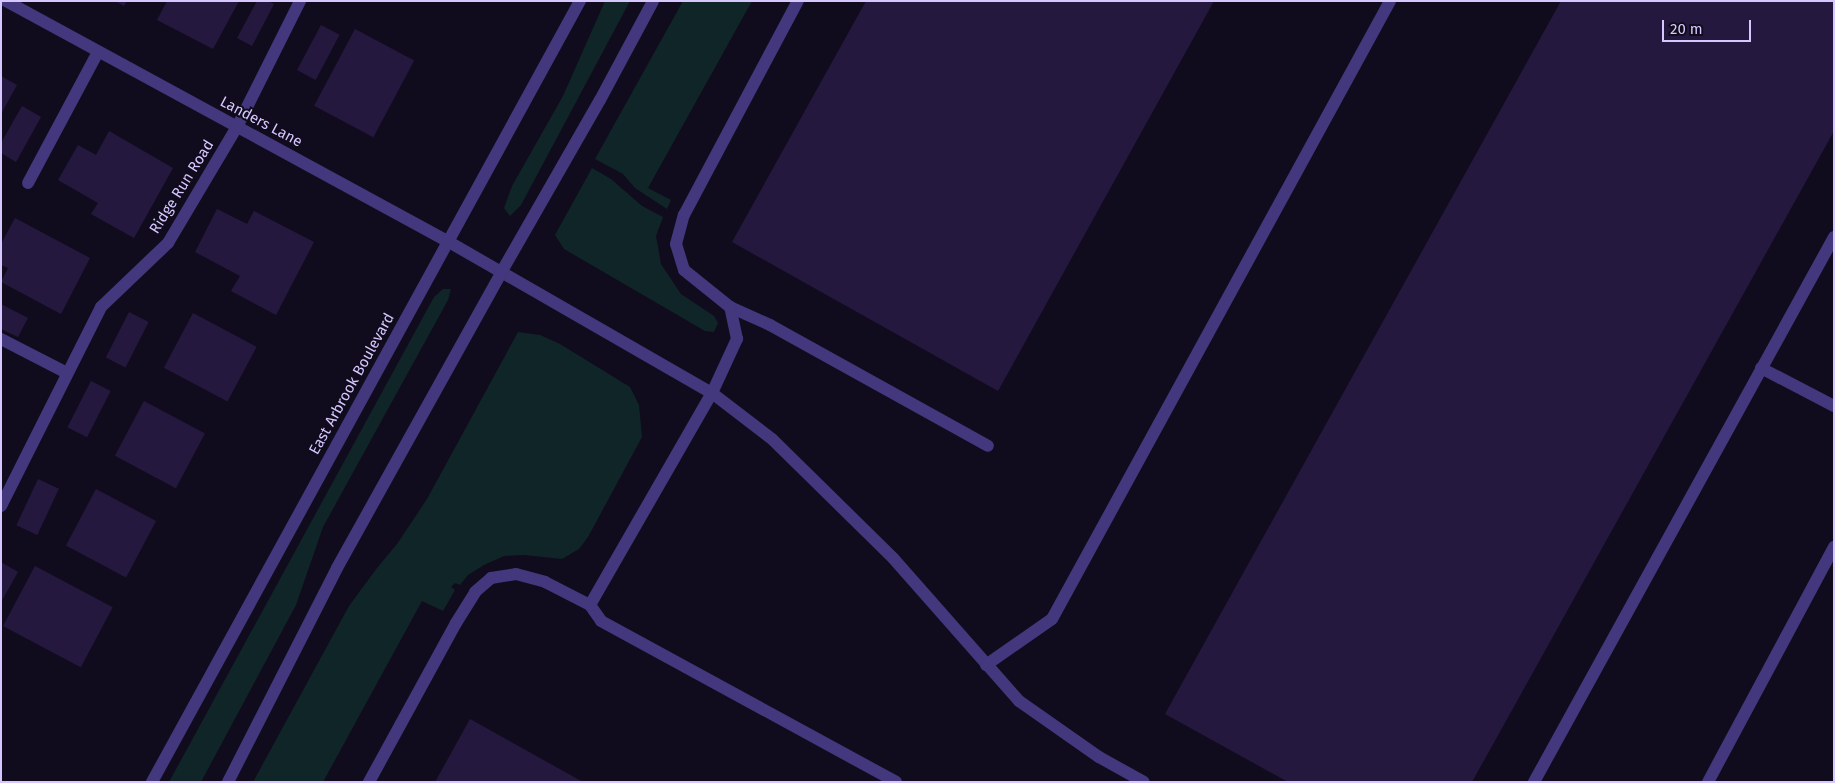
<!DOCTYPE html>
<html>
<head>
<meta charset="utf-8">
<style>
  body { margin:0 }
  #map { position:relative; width:1835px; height:783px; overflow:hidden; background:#110c1d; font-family:"Fira Sans",sans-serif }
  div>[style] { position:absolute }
  .green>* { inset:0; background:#0f2527 }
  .building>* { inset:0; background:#25183e; transform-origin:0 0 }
  .minor>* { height:12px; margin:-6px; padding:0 6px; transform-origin:6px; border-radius:6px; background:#43377d }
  span { translate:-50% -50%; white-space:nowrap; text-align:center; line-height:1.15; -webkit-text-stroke:4px #110c1d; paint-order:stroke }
  .street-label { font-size:15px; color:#d6c8ff }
  .frame { position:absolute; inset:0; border:2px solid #d6c8ff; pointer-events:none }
  .scale { position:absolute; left:1662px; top:20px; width:89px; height:22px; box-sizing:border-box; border:2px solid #d6c8ff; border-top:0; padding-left:6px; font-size:15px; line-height:18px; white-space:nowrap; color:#d6c8ff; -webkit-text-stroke:4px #110c1d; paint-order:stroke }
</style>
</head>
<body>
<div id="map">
  <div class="green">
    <i style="clip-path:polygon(605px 1px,630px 1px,521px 205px,510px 216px,504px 208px,512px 186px,563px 96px)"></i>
    <i style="clip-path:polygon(683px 1px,752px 1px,648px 188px,671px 200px,667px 209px,635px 188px,623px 174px,595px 159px)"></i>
    <i style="clip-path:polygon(592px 168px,611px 179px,642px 206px,663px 217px,656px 236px,661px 264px,681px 294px,714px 316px,718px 323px,714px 332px,705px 331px,564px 249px,555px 235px)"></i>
    <i style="clip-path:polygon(443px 289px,451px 289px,448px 300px,323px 527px,296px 605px,201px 782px,169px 782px,434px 297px)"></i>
    <i style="clip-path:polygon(518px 332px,540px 335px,560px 344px,630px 387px,639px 405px,642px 437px,588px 537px,579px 549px,562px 559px,524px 555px,504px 556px,484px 565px,468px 575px,460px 585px,455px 583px,451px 587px,455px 590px,443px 611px,422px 601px,323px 782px,253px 782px,349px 606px,377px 568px,397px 544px,427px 499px)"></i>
  </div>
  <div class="building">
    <i style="clip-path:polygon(115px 1px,127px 1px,124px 6px)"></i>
    <i style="clip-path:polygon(167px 1px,239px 1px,213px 49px,157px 20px)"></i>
    <i style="clip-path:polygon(257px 1px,268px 1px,274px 4px,252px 46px,237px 38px)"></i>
    <i style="clip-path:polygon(866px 1px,1214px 1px,998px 391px,732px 242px)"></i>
    <i style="clip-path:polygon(1561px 1px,1834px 1px,1834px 131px,1472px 782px,1288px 782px,1165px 714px)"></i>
    <i style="left:321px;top:25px;width:21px;height:51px;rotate:28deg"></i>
    <i style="left:355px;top:29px;width:67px;height:87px;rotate:28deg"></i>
    <i style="clip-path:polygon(1px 76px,17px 85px,1px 114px)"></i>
    <i style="clip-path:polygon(22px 106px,41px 117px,16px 162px,1px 153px,1px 143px)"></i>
    <i style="clip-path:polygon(109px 131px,173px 168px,134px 238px,91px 214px,98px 203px,58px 180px,78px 145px,96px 155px)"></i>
    <i style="clip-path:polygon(217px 209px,247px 224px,254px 211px,314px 242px,276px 315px,231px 291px,240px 276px,195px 252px)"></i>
    <i style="clip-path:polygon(15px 218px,90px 258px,61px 314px,1px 282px,8px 268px,1px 265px,1px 244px)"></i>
    <i style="clip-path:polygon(1px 304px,28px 318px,18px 337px,1px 329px)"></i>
    <i style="left:129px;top:312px;width:22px;height:51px;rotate:27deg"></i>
    <i style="left:193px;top:313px;width:72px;height:62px;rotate:28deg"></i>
    <i style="left:91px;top:381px;width:22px;height:52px;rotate:27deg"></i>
    <i style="left:144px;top:401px;width:69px;height:62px;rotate:28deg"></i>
    <i style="left:38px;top:479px;width:23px;height:51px;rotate:25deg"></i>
    <i style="left:96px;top:489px;width:68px;height:64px;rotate:28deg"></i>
    <i style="clip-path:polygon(1px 562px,18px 572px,1px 602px)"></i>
    <i style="left:35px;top:566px;width:88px;height:68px;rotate:28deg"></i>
    <i style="clip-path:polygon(470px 719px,583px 782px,435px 782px)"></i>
  </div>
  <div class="minor">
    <i style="left:6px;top:1px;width:504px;rotate:28.55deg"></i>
    <i style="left:449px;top:242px;width:303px;rotate:29.9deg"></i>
    <i style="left:712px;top:393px;width:76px;rotate:37.5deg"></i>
    <i style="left:772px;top:439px;width:170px;rotate:44.5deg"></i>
    <i style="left:893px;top:558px;width:191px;rotate:48.6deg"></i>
    <i style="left:1019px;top:701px;width:98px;rotate:35deg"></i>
    <i style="left:1099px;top:757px;width:51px;rotate:29.1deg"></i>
    <i style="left:28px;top:183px;width:149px;rotate:-61.9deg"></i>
    <i style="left:730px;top:307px;width:44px;rotate:24.2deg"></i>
    <i style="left:770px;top:325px;width:249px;rotate:29deg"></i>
    <i style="left:1px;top:339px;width:74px;rotate:27.3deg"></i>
    <i style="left:1761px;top:368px;width:82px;rotate:27.5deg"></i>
    <i style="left:1px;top:506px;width:223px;rotate:-63.3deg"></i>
    <i style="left:101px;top:307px;width:93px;rotate:-43.7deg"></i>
    <i style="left:168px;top:243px;width:135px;rotate:-59.3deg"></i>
    <i style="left:237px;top:127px;width:141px;rotate:-63.4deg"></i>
    <i style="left:590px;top:605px;width:19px;rotate:55deg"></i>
    <i style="left:601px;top:621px;width:336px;rotate:28.6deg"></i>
    <i style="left:986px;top:665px;width:80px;rotate:-34.9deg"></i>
    <i style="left:1052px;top:619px;width:704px;rotate:-61.32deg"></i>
    <i style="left:152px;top:782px;width:891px;rotate:-61.28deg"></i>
    <i style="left:228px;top:782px;width:240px;rotate:-63deg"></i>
    <i style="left:337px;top:568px;width:340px;rotate:-60.9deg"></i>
    <i style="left:502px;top:271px;width:197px;rotate:-60.2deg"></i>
    <i style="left:600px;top:100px;width:112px;rotate:-61.8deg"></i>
    <i style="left:369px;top:782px;width:181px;rotate:-61.3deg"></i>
    <i style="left:456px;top:623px;width:36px;rotate:-58deg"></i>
    <i style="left:475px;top:592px;width:21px;rotate:-41deg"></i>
    <i style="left:491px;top:578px;width:25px;rotate:-9deg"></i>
    <i style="left:516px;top:574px;width:30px;rotate:15deg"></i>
    <i style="left:545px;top:582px;width:51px;rotate:27.1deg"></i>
    <i style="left:590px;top:605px;width:245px;rotate:-60.1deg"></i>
    <i style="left:712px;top:393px;width:60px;rotate:-65.2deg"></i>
    <i style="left:737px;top:339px;width:33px;rotate:-102deg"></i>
    <i style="left:730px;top:307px;width:59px;rotate:-141.2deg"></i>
    <i style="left:684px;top:270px;width:27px;rotate:-107deg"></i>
    <i style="left:676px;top:244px;width:30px;rotate:-75deg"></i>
    <i style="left:684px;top:215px;width:242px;rotate:-62deg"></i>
    <i style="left:1534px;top:782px;width:622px;rotate:-61.17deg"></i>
    <i style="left:1708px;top:782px;width:267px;rotate:-61.8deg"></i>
  </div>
  <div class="street-label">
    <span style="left:261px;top:122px;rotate:28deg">Landers Lane</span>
    <span style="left:182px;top:187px;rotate:-58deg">Ridge Run Road</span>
    <span style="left:352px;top:384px;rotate:-61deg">East Arbrook Boulevard</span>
  </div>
  <div class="frame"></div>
  <div class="scale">20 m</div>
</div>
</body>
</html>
